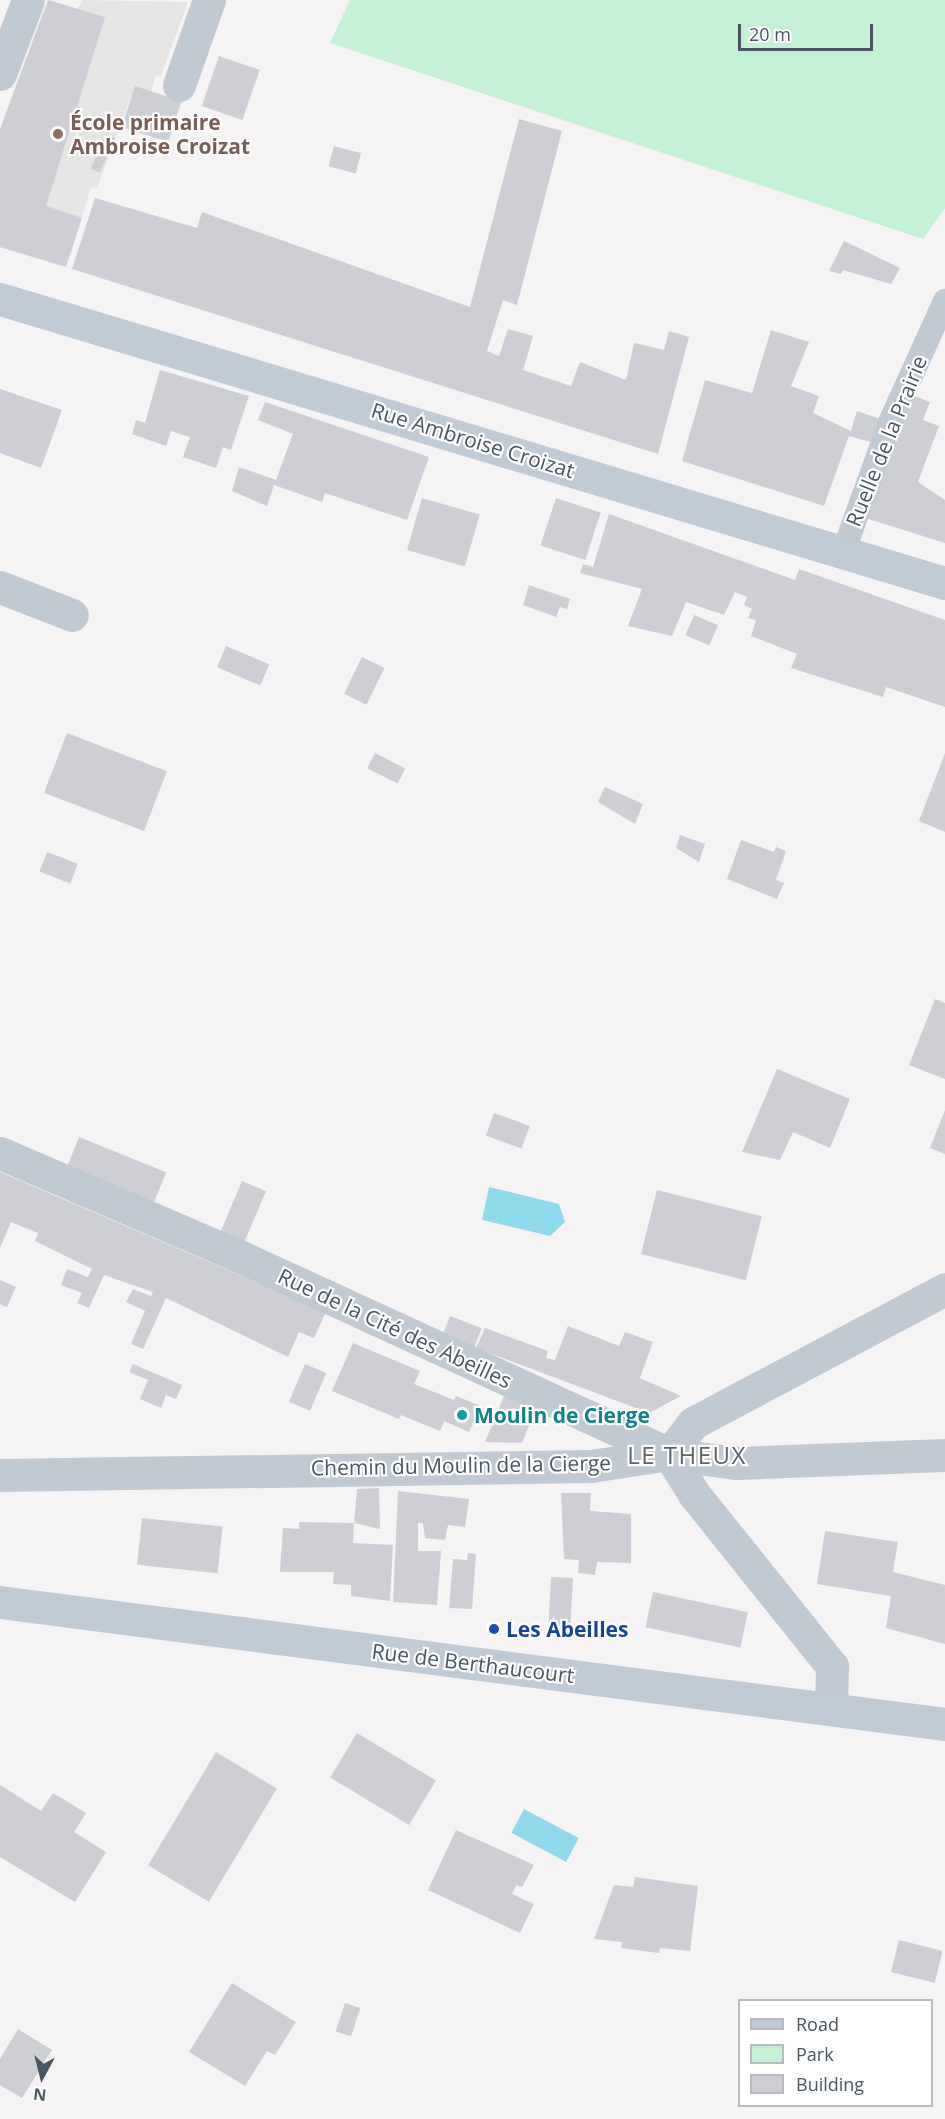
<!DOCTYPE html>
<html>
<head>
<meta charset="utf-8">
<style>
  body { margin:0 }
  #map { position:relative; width:945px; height:2119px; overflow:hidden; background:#f5f3f3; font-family:"Open Sans",sans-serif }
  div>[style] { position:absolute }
  .education>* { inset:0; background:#e6e4e5 }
  .green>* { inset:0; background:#c3f1d5 }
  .water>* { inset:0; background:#90daee; transform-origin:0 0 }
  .building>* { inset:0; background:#cdcfd5; transform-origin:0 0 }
  .lane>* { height:24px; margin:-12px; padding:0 12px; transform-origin:12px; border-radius:12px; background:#c1cad2 }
  .street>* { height:33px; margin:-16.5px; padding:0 16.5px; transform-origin:16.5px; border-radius:16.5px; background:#c1cad2 }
  .secondary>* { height:33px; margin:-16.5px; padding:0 16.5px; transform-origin:16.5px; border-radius:16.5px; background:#c1cbd6 }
  .dots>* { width:16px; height:16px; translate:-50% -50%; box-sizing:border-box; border:3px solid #fff; border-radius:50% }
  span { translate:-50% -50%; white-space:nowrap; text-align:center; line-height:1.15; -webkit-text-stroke:4.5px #fff; paint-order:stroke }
  .education-label { font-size:21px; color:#785e54; font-weight:700 }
  .left { translate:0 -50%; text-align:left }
  .street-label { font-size:21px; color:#4a5661 }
  .culture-label { font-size:21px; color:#0d838f; font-weight:700 }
  .transit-label { font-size:21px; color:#164399; font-weight:700 }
  .quarter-label { font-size:24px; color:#5f6368; letter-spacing:1.5px }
  .legend { position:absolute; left:738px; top:1999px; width:195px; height:108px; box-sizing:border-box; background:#fff; border:2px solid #b7bbc0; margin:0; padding:8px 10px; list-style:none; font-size:18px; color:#4a5661 }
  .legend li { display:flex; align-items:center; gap:12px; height:30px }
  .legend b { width:30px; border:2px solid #b7bbc0 }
  .north { position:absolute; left:12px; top:2047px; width:60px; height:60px; -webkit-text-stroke:4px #fff; paint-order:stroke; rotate:187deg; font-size:16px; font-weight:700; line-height:24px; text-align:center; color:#4a5661 }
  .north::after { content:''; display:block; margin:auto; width:21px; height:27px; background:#4a5661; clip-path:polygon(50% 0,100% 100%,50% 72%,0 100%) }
  .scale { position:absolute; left:738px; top:24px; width:135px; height:27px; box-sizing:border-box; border:3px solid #4a5661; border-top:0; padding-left:8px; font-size:18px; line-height:21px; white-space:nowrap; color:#4a5661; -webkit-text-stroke:4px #fff; paint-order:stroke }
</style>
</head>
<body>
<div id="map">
  <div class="education">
    <i style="clip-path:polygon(48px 0,78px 9px,82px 0,188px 2px,161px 76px,156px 75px,151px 91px,135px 87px,97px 188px,91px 187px,66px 267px,0 247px,0 129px)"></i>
  </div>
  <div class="green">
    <i style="clip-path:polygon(350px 0,945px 0,945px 208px,923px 239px,330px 43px)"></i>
  </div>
  <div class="water">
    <i style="clip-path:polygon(489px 1187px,559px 1204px,565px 1222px,550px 1236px,482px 1220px)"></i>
    <i style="left:524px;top:1809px;width:62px;height:27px;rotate:28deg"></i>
  </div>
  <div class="building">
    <i style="clip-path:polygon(48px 0,105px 17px,46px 206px,82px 218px,66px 267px,0 247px,0 129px)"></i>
    <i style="left:219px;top:56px;width:43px;height:53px;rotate:19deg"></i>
    <i style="left:135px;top:86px;width:49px;height:43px;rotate:18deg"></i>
    <i style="clip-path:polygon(519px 119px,562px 131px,517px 305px,503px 300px,487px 351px,499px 356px,508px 329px,533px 336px,523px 370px,571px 386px,580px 362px,626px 380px,634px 343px,664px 350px,669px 331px,689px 337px,658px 454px,72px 269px,95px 198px,197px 228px,202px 212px,470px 307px)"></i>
    <i style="left:106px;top:134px;width:10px;height:38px;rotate:24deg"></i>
    <i style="left:334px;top:146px;width:28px;height:21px;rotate:15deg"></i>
    <i style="clip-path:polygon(844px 241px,900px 268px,891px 284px,843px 270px,841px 274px,829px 271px)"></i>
    <i style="clip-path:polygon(771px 330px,809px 342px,791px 386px,819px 396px,813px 413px,851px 431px,857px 411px,883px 420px,874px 443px,849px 436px,824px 506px,682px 461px,705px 380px,752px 393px)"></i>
    <i style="clip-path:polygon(160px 370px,249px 396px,231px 450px,223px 447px,216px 468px,183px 457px,190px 437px,171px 431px,166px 446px,132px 434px,136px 420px,145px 423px)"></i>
    <i style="clip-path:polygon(0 389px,62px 410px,41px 468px,0 453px)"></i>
    <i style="clip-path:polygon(912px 395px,930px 402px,923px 420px,939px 426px,918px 482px,945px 500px,945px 543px,862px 517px)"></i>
    <i style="clip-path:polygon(265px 402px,429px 457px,407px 520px,325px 493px,322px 502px,274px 485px,267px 506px,232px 491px,239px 467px,276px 480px,293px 434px,258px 420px)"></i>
    <i style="left:422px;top:498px;width:60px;height:54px;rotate:16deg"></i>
    <i style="left:556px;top:498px;width:47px;height:50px;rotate:18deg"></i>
    <i style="clip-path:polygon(609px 514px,795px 580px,799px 569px,945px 620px,945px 707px,886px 687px,883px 697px,791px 668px,797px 654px,751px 636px,756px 620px,748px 618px,752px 609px,744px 605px,747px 597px,735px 592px,724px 615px,686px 602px,672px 636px,628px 626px,642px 589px,580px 573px,583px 564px,593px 567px)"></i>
    <i style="clip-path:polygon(529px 585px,570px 599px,567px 609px,560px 607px,556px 617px,523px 605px)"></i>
    <i style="left:694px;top:615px;width:26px;height:22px;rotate:23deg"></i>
    <i style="left:226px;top:646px;width:47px;height:23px;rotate:23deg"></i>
    <i style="left:362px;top:657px;width:25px;height:41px;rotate:26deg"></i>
    <i style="left:67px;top:733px;width:107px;height:64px;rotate:21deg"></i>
    <i style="left:375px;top:753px;width:34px;height:17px;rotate:27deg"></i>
    <i style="clip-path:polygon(945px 753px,945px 832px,919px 821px)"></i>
    <i style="clip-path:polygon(605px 787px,643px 804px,635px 824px,598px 802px)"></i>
    <i style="clip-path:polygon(680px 835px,705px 844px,699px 862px,676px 848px)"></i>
    <i style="clip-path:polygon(741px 840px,774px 852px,776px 847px,786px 851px,776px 880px,784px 883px,777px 899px,727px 879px)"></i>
    <i style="left:47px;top:852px;width:33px;height:21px;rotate:21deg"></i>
    <i style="clip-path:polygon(935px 999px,945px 1003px,945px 1079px,909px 1065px)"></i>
    <i style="clip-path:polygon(777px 1069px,850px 1099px,830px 1148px,793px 1132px,780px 1160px,742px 1152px)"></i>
    <i style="clip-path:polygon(945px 1110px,945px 1154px,930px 1148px)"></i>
    <i style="left:494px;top:1113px;width:38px;height:24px;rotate:20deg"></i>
    <i style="left:79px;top:1137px;width:94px;height:35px;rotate:22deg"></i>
    <i style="clip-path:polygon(0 1172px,326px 1312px,314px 1338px,299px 1332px,288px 1357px,166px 1298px,143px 1349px,131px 1344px,145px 1311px,126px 1302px,133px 1289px,151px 1296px,153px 1292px,104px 1275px,89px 1308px,77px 1303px,82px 1293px,61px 1285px,67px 1269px,88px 1277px,92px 1269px,35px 1241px,38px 1233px,11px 1222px,0 1248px)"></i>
    <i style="left:242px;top:1181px;width:26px;height:58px;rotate:23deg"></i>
    <i style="left:657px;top:1190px;width:108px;height:66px;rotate:14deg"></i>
    <i style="clip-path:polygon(0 1280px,16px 1287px,7px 1307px,0 1304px)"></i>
    <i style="left:450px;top:1316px;width:34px;height:20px;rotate:21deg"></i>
    <i style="clip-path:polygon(568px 1326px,619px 1346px,625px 1332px,653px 1342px,640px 1378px,681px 1396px,649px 1413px,476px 1348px,485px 1328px,548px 1351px,546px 1358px,555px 1360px)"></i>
    <i style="clip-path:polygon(353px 1343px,420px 1371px,414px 1384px,454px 1400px,456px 1396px,481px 1406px,469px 1432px,444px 1421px,440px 1431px,401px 1415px,399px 1419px,332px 1391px)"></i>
    <i style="clip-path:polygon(133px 1364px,182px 1385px,176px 1399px,166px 1395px,161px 1408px,140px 1399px,148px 1380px,129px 1372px)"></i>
    <i style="left:305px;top:1364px;width:23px;height:41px;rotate:23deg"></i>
    <i style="clip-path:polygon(504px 1396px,536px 1409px,522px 1443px,485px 1442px)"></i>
    <i style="clip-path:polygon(379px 1488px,380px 1529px,354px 1523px,357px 1489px)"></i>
    <i style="clip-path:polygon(398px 1491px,469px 1499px,465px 1527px,448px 1525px,445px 1540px,425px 1538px,423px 1523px,418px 1523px,418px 1551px,441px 1551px,437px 1605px,393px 1602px)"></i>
    <i style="clip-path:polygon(561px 1493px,591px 1493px,590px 1511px,631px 1514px,631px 1563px,597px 1562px,595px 1575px,578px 1573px,579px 1560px,564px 1559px)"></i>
    <i style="left:142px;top:1518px;width:81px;height:47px;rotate:6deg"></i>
    <i style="clip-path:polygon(299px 1522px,354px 1523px,353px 1543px,393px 1545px,390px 1601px,351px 1596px,351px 1585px,333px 1584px,334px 1572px,280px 1572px,283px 1528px,299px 1529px)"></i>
    <i style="clip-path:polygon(825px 1531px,898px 1542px,893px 1572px,945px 1585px,945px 1644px,886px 1628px,891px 1596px,817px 1584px)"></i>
    <i style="clip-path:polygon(468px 1553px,476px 1554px,472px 1609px,449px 1608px,453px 1559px,467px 1560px)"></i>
    <i style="left:551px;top:1577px;width:22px;height:48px;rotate:3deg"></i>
    <i style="left:653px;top:1592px;width:97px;height:36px;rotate:12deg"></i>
    <i style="left:357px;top:1733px;width:92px;height:52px;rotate:31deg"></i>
    <i style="left:216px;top:1752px;width:71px;height:132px;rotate:31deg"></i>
    <i style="clip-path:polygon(0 1785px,41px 1811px,53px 1793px,86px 1813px,74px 1832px,106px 1852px,75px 1902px,0 1857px)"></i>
    <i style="clip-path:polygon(456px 1830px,534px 1865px,522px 1887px,516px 1885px,512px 1894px,534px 1904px,520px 1933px,428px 1890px)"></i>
    <i style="clip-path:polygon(635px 1877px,698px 1886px,690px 1951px,660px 1948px,659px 1953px,621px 1948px,622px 1942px,594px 1939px,614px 1885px,633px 1887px)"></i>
    <i style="left:899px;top:1940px;width:45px;height:33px;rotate:14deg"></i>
    <i style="clip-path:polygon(232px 1983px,296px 2022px,275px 2055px,267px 2051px,245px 2086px,189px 2052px)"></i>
    <i style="left:345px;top:2003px;width:16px;height:30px;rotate:18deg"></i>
    <i style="clip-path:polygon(18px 2029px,52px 2050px,22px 2098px,0 2085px,0 2059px)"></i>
  </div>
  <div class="lane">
    <i style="left:844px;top:550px;width:138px;rotate:-70.1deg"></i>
    <i style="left:891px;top:420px;width:131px;rotate:-65.6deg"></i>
  </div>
  <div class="street">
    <i style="left:0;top:74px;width:79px;rotate:-69.3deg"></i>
    <i style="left:179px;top:85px;width:90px;rotate:-70.6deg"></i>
    <i style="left:0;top:587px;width:77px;rotate:21.3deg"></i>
    <i style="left:0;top:1153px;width:258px;rotate:23.3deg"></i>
    <i style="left:237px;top:1255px;width:476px;rotate:24.7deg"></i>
    <i style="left:669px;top:1454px;width:47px;rotate:58deg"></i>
    <i style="left:694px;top:1494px;width:221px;rotate:51.3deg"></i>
    <i style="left:832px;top:1666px;width:43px;rotate:91.3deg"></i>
    <i style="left:669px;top:1454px;width:39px;rotate:-52deg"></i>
    <i style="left:693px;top:1423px;width:285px;rotate:-28deg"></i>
    <i style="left:0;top:1475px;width:591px;rotate:-0.87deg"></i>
    <i style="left:591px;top:1466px;width:79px;rotate:-8.7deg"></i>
    <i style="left:669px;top:1454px;width:68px;rotate:7.7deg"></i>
    <i style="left:736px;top:1463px;width:209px;rotate:-2.2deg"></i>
  </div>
  <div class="secondary">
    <i style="left:0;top:299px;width:987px;rotate:16.73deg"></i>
    <i style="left:0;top:1602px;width:953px;rotate:7.36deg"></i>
  </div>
  <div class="dots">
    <i style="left:58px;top:134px;background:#8d6e63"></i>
    <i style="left:462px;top:1415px;background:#0f9aa8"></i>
    <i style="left:494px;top:1629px;background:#1a4fb4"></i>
  </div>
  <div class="education-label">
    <span class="left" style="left:70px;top:134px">École primaire<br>Ambroise Croizat</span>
  </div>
  <div class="street-label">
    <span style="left:473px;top:440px;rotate:17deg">Rue Ambroise Croizat</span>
    <span style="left:886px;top:441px;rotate:-68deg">Ruelle de la Prairie</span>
    <span style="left:395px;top:1328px;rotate:25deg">Rue de la Cité des Abeilles</span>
    <span style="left:461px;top:1465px;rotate:-1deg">Chemin du Moulin de la Cierge</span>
    <span style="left:473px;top:1663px;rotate:7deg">Rue de Berthaucourt</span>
  </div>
  <div class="culture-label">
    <span class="left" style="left:474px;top:1415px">Moulin de Cierge</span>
  </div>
  <div class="transit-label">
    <span class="left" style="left:506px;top:1629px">Les Abeilles</span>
  </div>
  <div class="quarter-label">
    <span style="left:687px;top:1455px">LE THEUX</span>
  </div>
  <ul class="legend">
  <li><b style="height:8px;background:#c1cbd6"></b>Road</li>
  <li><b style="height:16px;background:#c3f1d5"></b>Park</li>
  <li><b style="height:16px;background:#cdcfd5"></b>Building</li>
  </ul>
  <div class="north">N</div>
  <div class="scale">20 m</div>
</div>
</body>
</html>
